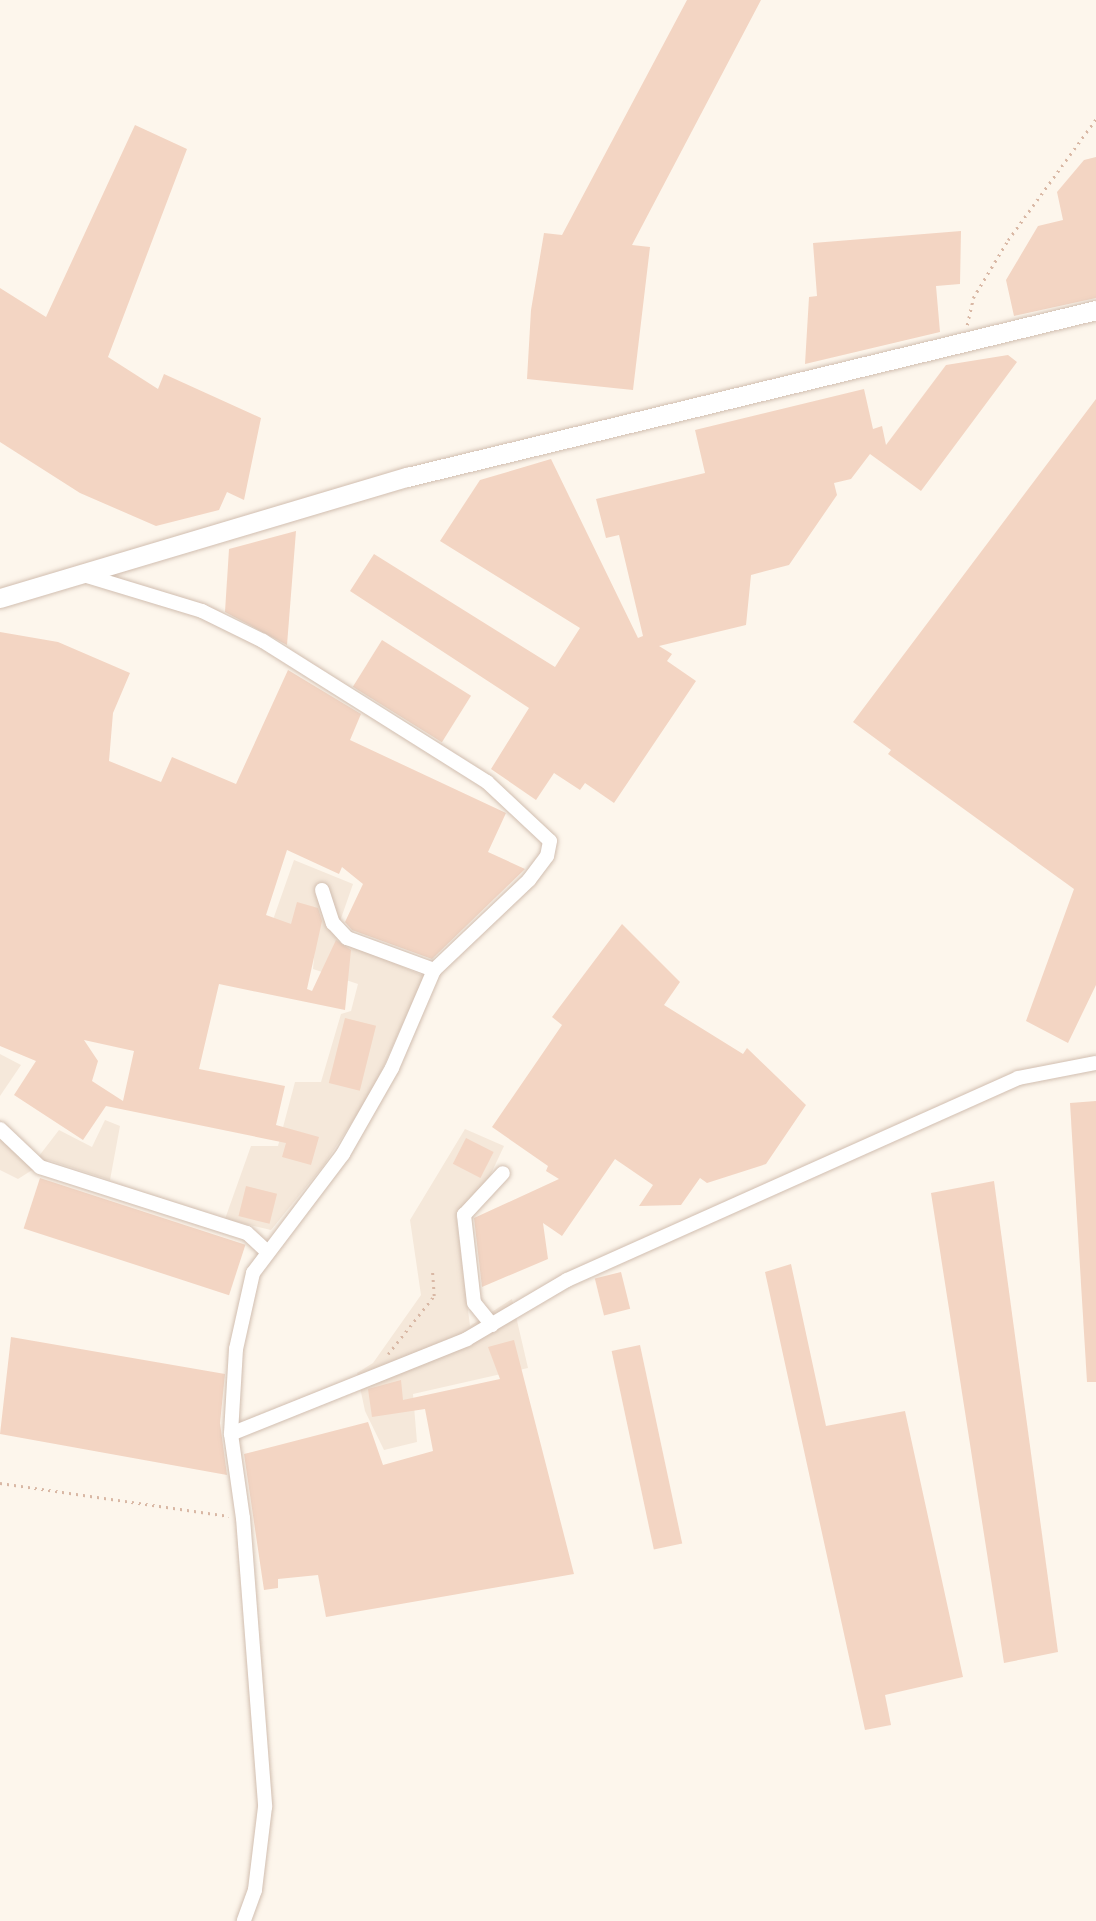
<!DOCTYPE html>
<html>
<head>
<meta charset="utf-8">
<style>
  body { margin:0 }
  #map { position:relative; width:1096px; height:1921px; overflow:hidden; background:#fdf6ec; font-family:Manrope,sans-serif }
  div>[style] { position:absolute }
  .residential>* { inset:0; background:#f5e8da }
  .building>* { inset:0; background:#f3d5c3; transform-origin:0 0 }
  .path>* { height:2.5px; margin-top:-1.25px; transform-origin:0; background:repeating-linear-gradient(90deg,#d9b8a5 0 2px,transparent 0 7px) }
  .roads { filter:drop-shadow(0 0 2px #d1beb0) drop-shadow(0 0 2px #d1beb0) }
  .street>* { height:14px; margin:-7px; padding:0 7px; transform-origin:7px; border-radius:7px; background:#fff }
  .secondary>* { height:19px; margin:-9.5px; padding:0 9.5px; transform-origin:9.5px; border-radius:9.5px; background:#fff }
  span { translate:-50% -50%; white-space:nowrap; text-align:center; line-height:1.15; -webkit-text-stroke:5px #fffaf3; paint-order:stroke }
</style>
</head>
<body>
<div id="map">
  <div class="residential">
    <i style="clip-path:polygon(294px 860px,353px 884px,338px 927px,357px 947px,424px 976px,373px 1090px,324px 1165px,271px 1230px,225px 1219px,251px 1146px,278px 1146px,295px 1082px,321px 1082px,341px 1014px,351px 1011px,358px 984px,313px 969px,315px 947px,268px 934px)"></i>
    <i style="clip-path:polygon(0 1054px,21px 1065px,0 1096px)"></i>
    <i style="clip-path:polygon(0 1120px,39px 1156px,59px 1130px,92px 1147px,105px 1120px,120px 1126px,110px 1180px,48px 1160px,18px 1179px,0 1170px)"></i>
    <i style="clip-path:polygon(465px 1129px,504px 1146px,480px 1197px,456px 1215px,470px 1326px,512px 1299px,528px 1368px,413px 1394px,417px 1442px,384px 1450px,365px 1411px,357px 1373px,373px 1363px,421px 1295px,410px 1220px)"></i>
  </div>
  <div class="building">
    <i style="clip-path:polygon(687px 0,761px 0,632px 245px,650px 247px,633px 390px,527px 379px,531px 310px,544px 233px,562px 235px)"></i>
    <i style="clip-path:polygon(135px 125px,187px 149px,108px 357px,158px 389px,164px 374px,261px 418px,244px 500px,227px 492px,219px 510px,156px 526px,80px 493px,0 442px,0 288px,46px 317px)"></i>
    <i style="clip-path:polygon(1096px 157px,1096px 298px,1014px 316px,1006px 280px,1038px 226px,1063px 220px,1057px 192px,1084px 160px)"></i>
    <i style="clip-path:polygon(961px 231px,960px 284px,936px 286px,940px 332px,805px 364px,809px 297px,817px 296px,813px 243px)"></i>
    <i style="clip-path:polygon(1008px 355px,1017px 362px,921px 491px,870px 454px,851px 479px,834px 483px,837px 495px,789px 565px,751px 575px,746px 625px,659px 646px,672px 654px,667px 661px,696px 681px,614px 803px,585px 783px,580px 790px,554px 773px,536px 800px,491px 769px,529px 708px,350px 591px,374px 554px,555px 667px,580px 628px,440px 541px,480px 480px,551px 459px,638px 638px,643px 636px,619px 535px,606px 538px,596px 499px,705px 473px,695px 430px,864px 389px,873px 429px,882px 426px,886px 445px,946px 365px)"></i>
    <i style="clip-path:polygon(1096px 399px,1096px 985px,1068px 1043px,1026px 1021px,1074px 889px,888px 754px,891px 750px,853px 722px)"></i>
    <i style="clip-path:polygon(296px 531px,287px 645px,225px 612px,229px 549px)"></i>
    <i style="clip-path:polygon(evenodd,0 632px,58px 642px,130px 673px,113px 713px,109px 761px,161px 782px,172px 757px,236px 784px,288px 670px,361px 714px,350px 740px,506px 813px,488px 852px,525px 869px,432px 959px,352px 930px,345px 922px,363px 884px,342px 867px,339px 874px,287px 850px,266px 915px,291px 924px,297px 902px,318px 908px,322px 921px,307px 989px,312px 991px,336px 940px,351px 950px,345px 1010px,219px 984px,199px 1069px,285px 1086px,276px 1125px,319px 1137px,311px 1165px,282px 1157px,286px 1143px,106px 1106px,83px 1140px,14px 1095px,36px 1061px,0 1046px,0 632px,84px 1040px,134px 1051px,123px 1101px,92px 1081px,98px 1061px,84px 1040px)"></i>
    <i style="left:382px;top:640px;width:105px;height:55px;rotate:32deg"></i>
    <i style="clip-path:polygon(622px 924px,680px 982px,664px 1005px,743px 1054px,747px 1048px,806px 1105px,766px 1164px,707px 1183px,700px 1178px,681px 1205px,639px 1206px,653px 1185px,615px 1159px,562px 1236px,543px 1223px,548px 1259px,482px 1287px,474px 1218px,559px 1179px,546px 1171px,548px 1166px,492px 1127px,562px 1025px,552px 1017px)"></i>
    <i style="left:345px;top:1018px;width:32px;height:67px;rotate:14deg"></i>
    <i style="clip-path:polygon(1096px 1101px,1096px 1382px,1087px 1382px,1070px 1103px)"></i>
    <i style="left:466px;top:1138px;width:31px;height:29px;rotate:27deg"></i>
    <i style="left:40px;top:1178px;width:216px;height:53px;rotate:18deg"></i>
    <i style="clip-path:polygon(994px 1181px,1058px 1652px,1004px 1663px,931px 1193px)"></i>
    <i style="left:246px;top:1186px;width:32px;height:31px;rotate:14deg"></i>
    <i style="clip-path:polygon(791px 1264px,826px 1426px,905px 1411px,963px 1677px,885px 1695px,891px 1725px,865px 1730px,765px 1272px)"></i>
    <i style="left:621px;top:1272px;width:38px;height:27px;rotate:76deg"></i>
    <i style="clip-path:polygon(11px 1337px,225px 1374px,220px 1423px,227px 1475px,0 1434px)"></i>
    <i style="clip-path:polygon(514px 1340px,574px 1574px,326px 1617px,318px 1575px,278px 1579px,278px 1588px,264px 1590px,244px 1454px,368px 1422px,383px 1465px,433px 1451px,425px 1409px,372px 1417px,368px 1389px,401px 1380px,403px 1400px,500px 1379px,488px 1347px)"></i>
    <i style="left:640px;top:1345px;width:203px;height:29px;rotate:78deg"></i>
  </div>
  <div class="path">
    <i style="left:967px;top:325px;width:28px;rotate:-77deg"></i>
    <i style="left:973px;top:298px;width:68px;rotate:-58.9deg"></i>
    <i style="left:1008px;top:240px;width:150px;rotate:-54deg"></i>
    <i style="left:388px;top:1354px;width:74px;rotate:-51.6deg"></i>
    <i style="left:434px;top:1296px;width:28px;rotate:-94deg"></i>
    <i style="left:0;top:1483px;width:231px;rotate:8.2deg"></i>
  </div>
  <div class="roads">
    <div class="street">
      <i style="left:87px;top:576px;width:120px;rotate:16.9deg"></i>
      <i style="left:202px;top:611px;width:68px;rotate:26.2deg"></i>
      <i style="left:263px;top:641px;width:265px;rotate:32.2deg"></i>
      <i style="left:487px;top:782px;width:86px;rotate:43.1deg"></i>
      <i style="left:550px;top:841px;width:15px;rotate:101deg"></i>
      <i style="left:547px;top:856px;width:30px;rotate:127deg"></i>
      <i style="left:529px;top:880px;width:131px;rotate:136.5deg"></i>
      <i style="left:434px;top:970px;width:107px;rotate:113.2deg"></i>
      <i style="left:392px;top:1068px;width:99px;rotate:119.7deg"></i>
      <i style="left:343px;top:1154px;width:149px;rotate:127.1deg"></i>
      <i style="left:253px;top:1273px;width:78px;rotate:102.6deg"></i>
      <i style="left:236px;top:1349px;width:85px;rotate:93.4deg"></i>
      <i style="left:231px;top:1434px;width:85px;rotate:81.9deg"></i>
      <i style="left:243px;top:1518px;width:290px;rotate:85.6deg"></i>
      <i style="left:265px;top:1807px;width:84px;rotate:96.9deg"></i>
      <i style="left:255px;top:1890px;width:33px;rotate:110deg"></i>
      <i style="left:322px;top:890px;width:35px;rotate:72deg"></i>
      <i style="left:333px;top:923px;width:21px;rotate:47deg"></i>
      <i style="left:347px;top:938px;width:93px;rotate:20.2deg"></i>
      <i style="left:0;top:1129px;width:55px;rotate:43.5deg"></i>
      <i style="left:40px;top:1167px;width:217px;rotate:17.7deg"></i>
      <i style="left:247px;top:1233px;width:26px;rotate:43deg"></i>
      <i style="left:492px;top:1325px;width:28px;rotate:-129deg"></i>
      <i style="left:474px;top:1303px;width:89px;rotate:-96.5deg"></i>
      <i style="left:464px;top:1215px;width:57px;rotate:-47.1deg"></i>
      <i style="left:231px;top:1434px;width:254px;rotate:-21.9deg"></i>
      <i style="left:467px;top:1339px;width:116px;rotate:-30.5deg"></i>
      <i style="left:567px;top:1280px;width:494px;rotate:-24.1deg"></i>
      <i style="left:1018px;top:1078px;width:79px;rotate:-10.9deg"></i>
    </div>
    <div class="secondary">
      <i style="left:0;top:598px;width:425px;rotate:-16.6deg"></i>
      <i style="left:407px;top:477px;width:709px;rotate:-13.62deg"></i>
    </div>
  </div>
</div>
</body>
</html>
